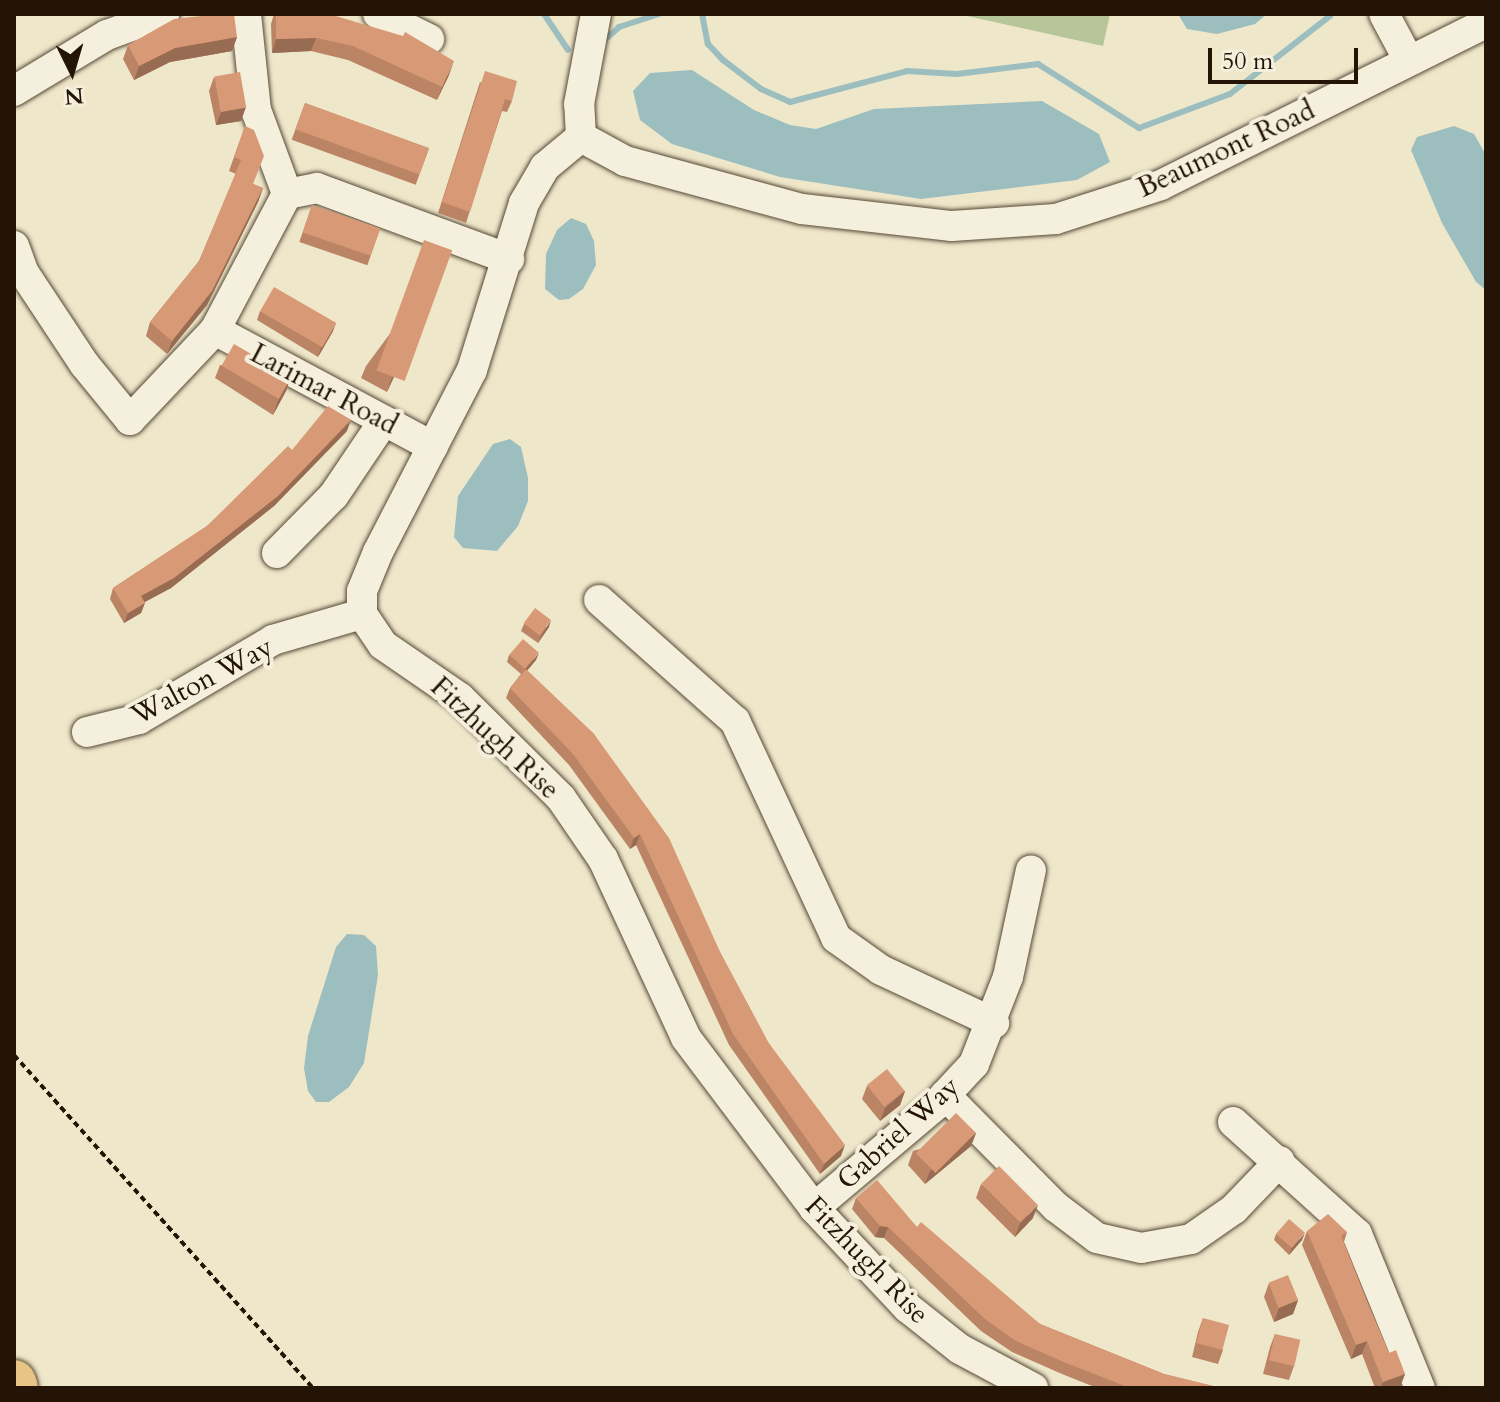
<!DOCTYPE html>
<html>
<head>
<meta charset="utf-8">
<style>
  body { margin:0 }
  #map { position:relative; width:1500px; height:1402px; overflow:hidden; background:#efe7ca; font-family:Cardo,serif }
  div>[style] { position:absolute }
  .green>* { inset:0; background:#b6c699 }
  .water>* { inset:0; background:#9cbebf }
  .stream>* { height:6px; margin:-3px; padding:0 3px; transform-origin:3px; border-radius:3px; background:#9cbebf }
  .path>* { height:4px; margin-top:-2px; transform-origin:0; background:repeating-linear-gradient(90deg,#231405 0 6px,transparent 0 10px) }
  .roads { filter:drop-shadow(0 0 2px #564936) drop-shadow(0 0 2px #564936) }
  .minor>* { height:30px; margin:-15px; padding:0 15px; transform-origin:15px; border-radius:15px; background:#f5efdd }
  .highway>* { height:44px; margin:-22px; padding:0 22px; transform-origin:22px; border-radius:22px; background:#e8c485 }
  .wall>* { inset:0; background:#ba8465; transform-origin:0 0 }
  .shaded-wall>* { inset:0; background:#976c53 }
  .building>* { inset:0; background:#d89a76; transform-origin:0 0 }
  span { translate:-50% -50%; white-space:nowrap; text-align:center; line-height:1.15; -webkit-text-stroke:8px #f5efdd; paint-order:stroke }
  .street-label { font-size:28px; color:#231405 }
  .frame { position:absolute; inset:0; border:16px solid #231405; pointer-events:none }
  .north { position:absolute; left:32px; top:32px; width:80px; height:80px; -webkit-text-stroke:6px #f5efdd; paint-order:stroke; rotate:175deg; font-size:22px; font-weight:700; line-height:32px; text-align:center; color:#231405 }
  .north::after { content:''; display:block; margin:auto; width:28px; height:36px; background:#231405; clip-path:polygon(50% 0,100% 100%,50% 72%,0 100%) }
  .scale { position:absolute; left:1208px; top:48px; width:150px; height:36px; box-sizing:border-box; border:4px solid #231405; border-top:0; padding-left:10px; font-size:24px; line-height:28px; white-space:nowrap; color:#231405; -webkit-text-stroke:6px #f5efdd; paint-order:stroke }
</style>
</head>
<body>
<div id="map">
  <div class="green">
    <i style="clip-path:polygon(958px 14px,1110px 14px,1103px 46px)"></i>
  </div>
  <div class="water">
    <i style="clip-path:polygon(1178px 14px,1267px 14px,1255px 24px,1217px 34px,1187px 29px)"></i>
    <i style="clip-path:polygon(692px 70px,754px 110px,790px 125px,816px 129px,874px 109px,1042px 101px,1099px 134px,1110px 162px,1077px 180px,921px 199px,780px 177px,672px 144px,640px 120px,633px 91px,650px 73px)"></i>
    <i style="clip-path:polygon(1454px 126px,1474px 134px,1486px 155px,1486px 290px,1476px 282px,1442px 223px,1411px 150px,1417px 137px)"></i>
    <i style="clip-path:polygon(571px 218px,586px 224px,594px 241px,596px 265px,583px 289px,569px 299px,559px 300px,545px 289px,546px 254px,557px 230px)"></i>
    <i style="clip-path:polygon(510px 439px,521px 447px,528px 478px,528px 501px,518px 526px,497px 551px,463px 548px,454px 537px,458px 496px,493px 444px)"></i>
    <i style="clip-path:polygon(347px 934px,364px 935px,376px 946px,378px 975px,364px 1063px,349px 1087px,329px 1102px,316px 1102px,308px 1091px,304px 1068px,308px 1036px,336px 947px)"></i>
  </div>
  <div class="stream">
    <i style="left:544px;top:14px;width:43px;rotate:56.3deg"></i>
    <i style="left:702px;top:14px;width:31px;rotate:79deg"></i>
    <i style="left:708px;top:44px;width:22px;rotate:47deg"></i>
    <i style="left:723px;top:60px;width:48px;rotate:37.3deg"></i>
    <i style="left:761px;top:89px;width:32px;rotate:24deg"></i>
    <i style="left:790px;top:102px;width:121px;rotate:-14.8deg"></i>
    <i style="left:907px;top:71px;width:50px;rotate:3.4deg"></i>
    <i style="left:957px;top:74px;width:82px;rotate:-7deg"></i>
    <i style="left:1038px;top:64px;width:120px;rotate:32.4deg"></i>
    <i style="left:1139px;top:128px;width:97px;rotate:-20.5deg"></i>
    <i style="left:1230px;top:94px;width:127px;rotate:-38deg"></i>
    <i style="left:602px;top:42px;width:23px;rotate:-41deg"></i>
    <i style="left:619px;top:27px;width:42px;rotate:-18deg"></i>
  </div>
  <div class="path">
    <i style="left:14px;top:1055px;width:448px;rotate:48.1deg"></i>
  </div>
  <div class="roads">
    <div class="minor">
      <i style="left:246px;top:14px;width:97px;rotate:84.1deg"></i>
      <i style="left:256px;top:110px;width:90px;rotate:69.7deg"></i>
      <i style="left:378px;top:14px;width:57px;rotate:26.1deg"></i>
      <i style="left:1384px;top:14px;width:51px;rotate:61.9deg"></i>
      <i style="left:14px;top:91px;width:109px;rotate:-31.1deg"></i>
      <i style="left:107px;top:35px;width:61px;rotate:-20.2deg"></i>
      <i style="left:581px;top:137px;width:47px;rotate:140.2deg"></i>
      <i style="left:545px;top:167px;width:42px;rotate:120.3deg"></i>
      <i style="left:524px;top:203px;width:175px;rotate:107.3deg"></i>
      <i style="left:472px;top:370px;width:205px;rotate:117.3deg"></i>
      <i style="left:378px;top:552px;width:42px;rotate:112.3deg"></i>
      <i style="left:362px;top:591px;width:23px;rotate:90deg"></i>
      <i style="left:362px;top:614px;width:37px;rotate:56deg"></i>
      <i style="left:383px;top:645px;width:93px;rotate:34.5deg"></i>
      <i style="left:460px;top:698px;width:142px;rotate:44.7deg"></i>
      <i style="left:561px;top:798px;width:74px;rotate:55.5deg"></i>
      <i style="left:603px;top:859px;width:197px;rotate:65.1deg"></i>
      <i style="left:686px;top:1038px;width:213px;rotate:53deg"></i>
      <i style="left:814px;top:1208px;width:137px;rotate:46.8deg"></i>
      <i style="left:908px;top:1308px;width:66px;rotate:38.3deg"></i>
      <i style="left:960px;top:1349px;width:83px;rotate:28.1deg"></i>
      <i style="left:581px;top:137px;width:50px;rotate:28.6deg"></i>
      <i style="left:625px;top:161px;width:183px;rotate:15.2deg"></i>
      <i style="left:802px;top:209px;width:151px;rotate:6.5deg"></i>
      <i style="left:952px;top:226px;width:104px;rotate:-3.9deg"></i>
      <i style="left:1056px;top:219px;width:110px;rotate:-17.9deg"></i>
      <i style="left:1161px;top:185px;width:363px;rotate:-26.5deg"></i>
      <i style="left:581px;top:137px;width:33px;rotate:-93deg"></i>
      <i style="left:579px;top:104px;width:92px;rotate:-79.3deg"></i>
      <i style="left:14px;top:246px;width:29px;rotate:70deg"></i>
      <i style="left:24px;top:273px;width:110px;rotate:56.5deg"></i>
      <i style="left:85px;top:365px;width:71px;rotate:50.7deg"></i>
      <i style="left:130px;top:420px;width:124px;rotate:-46.6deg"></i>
      <i style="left:215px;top:330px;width:154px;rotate:-62.1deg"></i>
      <i style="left:287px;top:194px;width:31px;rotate:-11deg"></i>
      <i style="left:317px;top:188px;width:205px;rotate:20.3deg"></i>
      <i style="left:215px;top:330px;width:247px;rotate:28.2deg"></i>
      <i style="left:277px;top:553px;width:81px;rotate:-45.5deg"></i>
      <i style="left:334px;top:495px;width:89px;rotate:-56deg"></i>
      <i style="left:599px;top:600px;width:182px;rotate:41.7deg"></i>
      <i style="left:735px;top:721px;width:239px;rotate:65deg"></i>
      <i style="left:836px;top:938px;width:55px;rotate:35.4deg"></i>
      <i style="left:881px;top:970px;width:125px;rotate:25.1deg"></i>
      <i style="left:87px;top:732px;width:54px;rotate:-14deg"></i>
      <i style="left:139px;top:719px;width:156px;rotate:-30.5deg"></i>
      <i style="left:273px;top:640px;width:93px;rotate:-16.3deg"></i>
      <i style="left:945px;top:1095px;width:158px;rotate:45.3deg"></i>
      <i style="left:1056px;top:1207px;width:51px;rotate:37.1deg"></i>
      <i style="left:1097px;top:1238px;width:45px;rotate:12.8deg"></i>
      <i style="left:1141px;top:1248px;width:51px;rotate:-10.2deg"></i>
      <i style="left:1191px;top:1239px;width:52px;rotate:-34.9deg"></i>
      <i style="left:1234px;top:1209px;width:66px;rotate:-46.2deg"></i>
      <i style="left:1233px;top:1122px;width:167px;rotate:42.1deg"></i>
      <i style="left:1357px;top:1234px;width:166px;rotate:67.8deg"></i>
      <i style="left:814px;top:1208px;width:160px;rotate:-40.2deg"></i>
      <i style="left:936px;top:1105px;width:56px;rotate:-47.2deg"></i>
      <i style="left:974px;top:1064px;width:93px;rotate:-68.7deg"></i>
      <i style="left:1008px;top:977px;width:109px;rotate:-77.9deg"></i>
    </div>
    <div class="highway">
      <i style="left:14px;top:1382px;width:6px;rotate:72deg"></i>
    </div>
  </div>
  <div class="wall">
    <i style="clip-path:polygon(274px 14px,329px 14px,449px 75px,437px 100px,348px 60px,311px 51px,272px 53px,271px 24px)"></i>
    <i style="clip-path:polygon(237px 37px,232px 51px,170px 62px,134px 80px,123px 59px,128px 45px)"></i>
    <i style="clip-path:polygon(214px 77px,241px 121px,216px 125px,209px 91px)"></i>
    <i style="clip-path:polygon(480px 82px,512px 101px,507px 112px,502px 111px,466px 223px,438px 213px)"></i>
    <i style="left:305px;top:103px;width:132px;height:39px;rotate:20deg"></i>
    <i style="clip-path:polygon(245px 126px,253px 184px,263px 188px,258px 202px,207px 305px,167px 354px,146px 336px,150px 322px,199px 261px,236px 174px,229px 171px)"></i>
    <i style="left:312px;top:205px;width:72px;height:39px;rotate:19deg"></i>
    <i style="clip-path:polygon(452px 250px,447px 262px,387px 392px,361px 378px,366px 366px)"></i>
    <i style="clip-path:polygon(260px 311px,333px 331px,318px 357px,257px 320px)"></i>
    <i style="clip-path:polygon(220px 365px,291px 377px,286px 391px,273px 415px,215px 378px)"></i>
    <i style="clip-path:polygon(347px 431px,274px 506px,171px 588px,145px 602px,141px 613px,124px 623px,110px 599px,113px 588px,207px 526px,292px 450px)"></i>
    <i style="clip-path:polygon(524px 624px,549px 627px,538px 643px,521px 631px)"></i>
    <i style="clip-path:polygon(509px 655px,536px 660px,527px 671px,594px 734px,721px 954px,768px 1042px,841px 1156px,820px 1174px,729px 1045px,636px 845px,630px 849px,569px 765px,506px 698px,510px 688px,521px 674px,507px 662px)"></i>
    <i style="clip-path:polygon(867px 1086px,905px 1091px,900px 1105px,880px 1121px,862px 1099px)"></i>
    <i style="clip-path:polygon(976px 1133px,971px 1146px,925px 1184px,908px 1165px,913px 1151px)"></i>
    <i style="clip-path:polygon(981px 1184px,1033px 1218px,1015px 1237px,976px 1198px)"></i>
    <i style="clip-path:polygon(856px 1198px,917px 1227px,1040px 1324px,1164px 1374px,1221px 1388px,1097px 1388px,1062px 1374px,1012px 1352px,981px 1331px,884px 1238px,875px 1237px,852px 1209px)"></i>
    <i style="clip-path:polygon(1307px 1231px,1347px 1232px,1344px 1242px,1368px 1304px,1389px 1353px,1405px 1374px,1400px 1387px,1375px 1388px,1362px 1354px,1351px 1359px,1302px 1245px)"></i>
    <i style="clip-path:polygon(1276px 1234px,1302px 1240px,1289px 1255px,1274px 1240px)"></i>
    <i style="clip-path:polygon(1269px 1283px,1298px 1300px,1293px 1314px,1274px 1322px,1264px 1297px)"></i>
    <i style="clip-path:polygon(1203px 1318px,1223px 1350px,1218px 1364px,1192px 1357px,1198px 1332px)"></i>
    <i style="clip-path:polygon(1275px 1334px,1294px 1366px,1289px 1380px,1263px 1374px,1270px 1347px)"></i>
  </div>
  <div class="shaded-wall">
    <i style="clip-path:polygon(237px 37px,232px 51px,170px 62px,134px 80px,139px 66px,175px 48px)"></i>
    <i style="clip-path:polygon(316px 38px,311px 51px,272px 53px,276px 39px)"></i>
    <i style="clip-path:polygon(454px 61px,449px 75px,437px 100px,442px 87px)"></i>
    <i style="clip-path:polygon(246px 107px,241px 121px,216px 125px,221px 112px)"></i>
    <i style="clip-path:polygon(263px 188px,258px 202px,207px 305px,167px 354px,172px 341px)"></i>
    <i style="clip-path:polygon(452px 250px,447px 262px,387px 392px,391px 380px)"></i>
    <i style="clip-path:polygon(336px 323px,333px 331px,318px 357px,321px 348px)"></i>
    <i style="clip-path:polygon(291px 377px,286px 391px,273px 415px,278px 401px)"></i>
    <i style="clip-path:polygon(351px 420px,347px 431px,274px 506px,171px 588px,137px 606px,141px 596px)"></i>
    <i style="clip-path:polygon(145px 603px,141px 613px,124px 623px,128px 613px)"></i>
    <i style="clip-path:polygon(551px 620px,549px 627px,538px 643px,541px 636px)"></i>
    <i style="clip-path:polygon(539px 653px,536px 660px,523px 675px,525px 669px)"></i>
    <i style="clip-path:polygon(640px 834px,636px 845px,630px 849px,634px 838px)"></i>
    <i style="clip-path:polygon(905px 1091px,900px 1105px,880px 1121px,885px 1108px)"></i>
    <i style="clip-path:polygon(976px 1133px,971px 1146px,925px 1184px,930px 1171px)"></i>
    <i style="clip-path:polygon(845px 1145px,841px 1156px,820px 1174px,824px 1164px)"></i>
    <i style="clip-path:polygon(1038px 1205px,1033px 1218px,1015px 1237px,1020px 1223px)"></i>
    <i style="clip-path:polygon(880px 1226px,888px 1227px,884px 1238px,875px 1237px)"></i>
    <i style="clip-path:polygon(1305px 1233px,1302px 1240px,1289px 1255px,1292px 1248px)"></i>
    <i style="clip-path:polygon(1298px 1300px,1293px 1314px,1274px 1322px,1279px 1308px)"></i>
    <i style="clip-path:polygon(1367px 1341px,1362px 1354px,1351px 1359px,1356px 1345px)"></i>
    <i style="clip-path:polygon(1405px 1374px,1400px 1387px,1381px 1388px,1383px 1382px)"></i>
  </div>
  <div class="building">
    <i style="clip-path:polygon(219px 14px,234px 14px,237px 37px,175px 48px,139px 66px,128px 45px,174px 19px)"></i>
    <i style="clip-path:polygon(276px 14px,329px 14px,403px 36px,405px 32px,454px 61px,442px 87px,353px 46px,316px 38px,276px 39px)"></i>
    <i style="clip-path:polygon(485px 71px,517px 81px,512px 101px,505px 99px,470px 212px,442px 202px)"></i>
    <i style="left:240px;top:72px;width:36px;height:26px;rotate:80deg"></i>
    <i style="left:305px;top:103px;width:132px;height:28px;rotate:20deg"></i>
    <i style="clip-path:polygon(245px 126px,254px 130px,264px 156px,253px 184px,263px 188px,212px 291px,172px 341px,150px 322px,199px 261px,241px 160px,234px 157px)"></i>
    <i style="left:312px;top:205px;width:72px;height:29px;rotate:19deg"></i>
    <i style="left:424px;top:240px;width:30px;height:139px;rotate:20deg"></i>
    <i style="left:274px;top:287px;width:72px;height:28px;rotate:30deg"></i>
    <i style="left:234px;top:344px;width:66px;height:25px;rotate:30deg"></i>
    <i style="clip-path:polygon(328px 406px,351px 420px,278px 496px,174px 578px,141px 596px,145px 603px,128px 613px,113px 588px,207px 526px,288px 446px,292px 450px)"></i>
    <i style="left:535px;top:608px;width:20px;height:19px;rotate:37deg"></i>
    <i style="left:523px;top:639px;width:21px;height:21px;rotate:41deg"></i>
    <i style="clip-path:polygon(526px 669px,594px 734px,669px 838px,721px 954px,768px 1042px,845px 1145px,824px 1164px,733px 1034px,640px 834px,634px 838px,573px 754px,510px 688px)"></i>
    <i style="left:887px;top:1069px;width:28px;height:26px;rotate:51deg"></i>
    <i style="left:956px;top:1113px;width:28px;height:57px;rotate:45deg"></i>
    <i style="left:999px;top:1166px;width:55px;height:25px;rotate:45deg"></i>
    <i style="clip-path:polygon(877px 1180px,917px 1227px,921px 1222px,1040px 1324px,1164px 1374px,1221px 1388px,1130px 1388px,1066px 1363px,1016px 1341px,985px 1319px,888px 1227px,880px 1226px,856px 1198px)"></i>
    <i style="clip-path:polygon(1328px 1214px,1347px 1232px,1341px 1236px,1368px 1304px,1389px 1353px,1396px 1350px,1405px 1374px,1383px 1382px,1367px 1341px,1356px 1345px,1307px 1231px)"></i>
    <i style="left:1289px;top:1219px;width:21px;height:20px;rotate:41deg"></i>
    <i style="left:1288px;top:1275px;width:27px;height:21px;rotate:68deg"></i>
    <i style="left:1203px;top:1318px;width:27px;height:26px;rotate:15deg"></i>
    <i style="left:1275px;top:1334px;width:26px;height:27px;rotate:13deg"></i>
  </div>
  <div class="street-label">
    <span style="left:1226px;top:149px;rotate:-25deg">Beaumont Road</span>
    <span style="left:324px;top:389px;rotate:28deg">Larimar Road</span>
    <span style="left:202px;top:681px;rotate:-28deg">Walton Way</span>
    <span style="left:495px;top:738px;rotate:43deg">Fitzhugh Rise</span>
    <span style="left:898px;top:1133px;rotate:-42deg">Gabriel Way</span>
    <span style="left:867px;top:1260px;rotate:46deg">Fitzhugh Rise</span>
  </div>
  <div class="frame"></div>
  <div class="north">N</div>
  <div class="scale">50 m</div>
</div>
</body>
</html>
